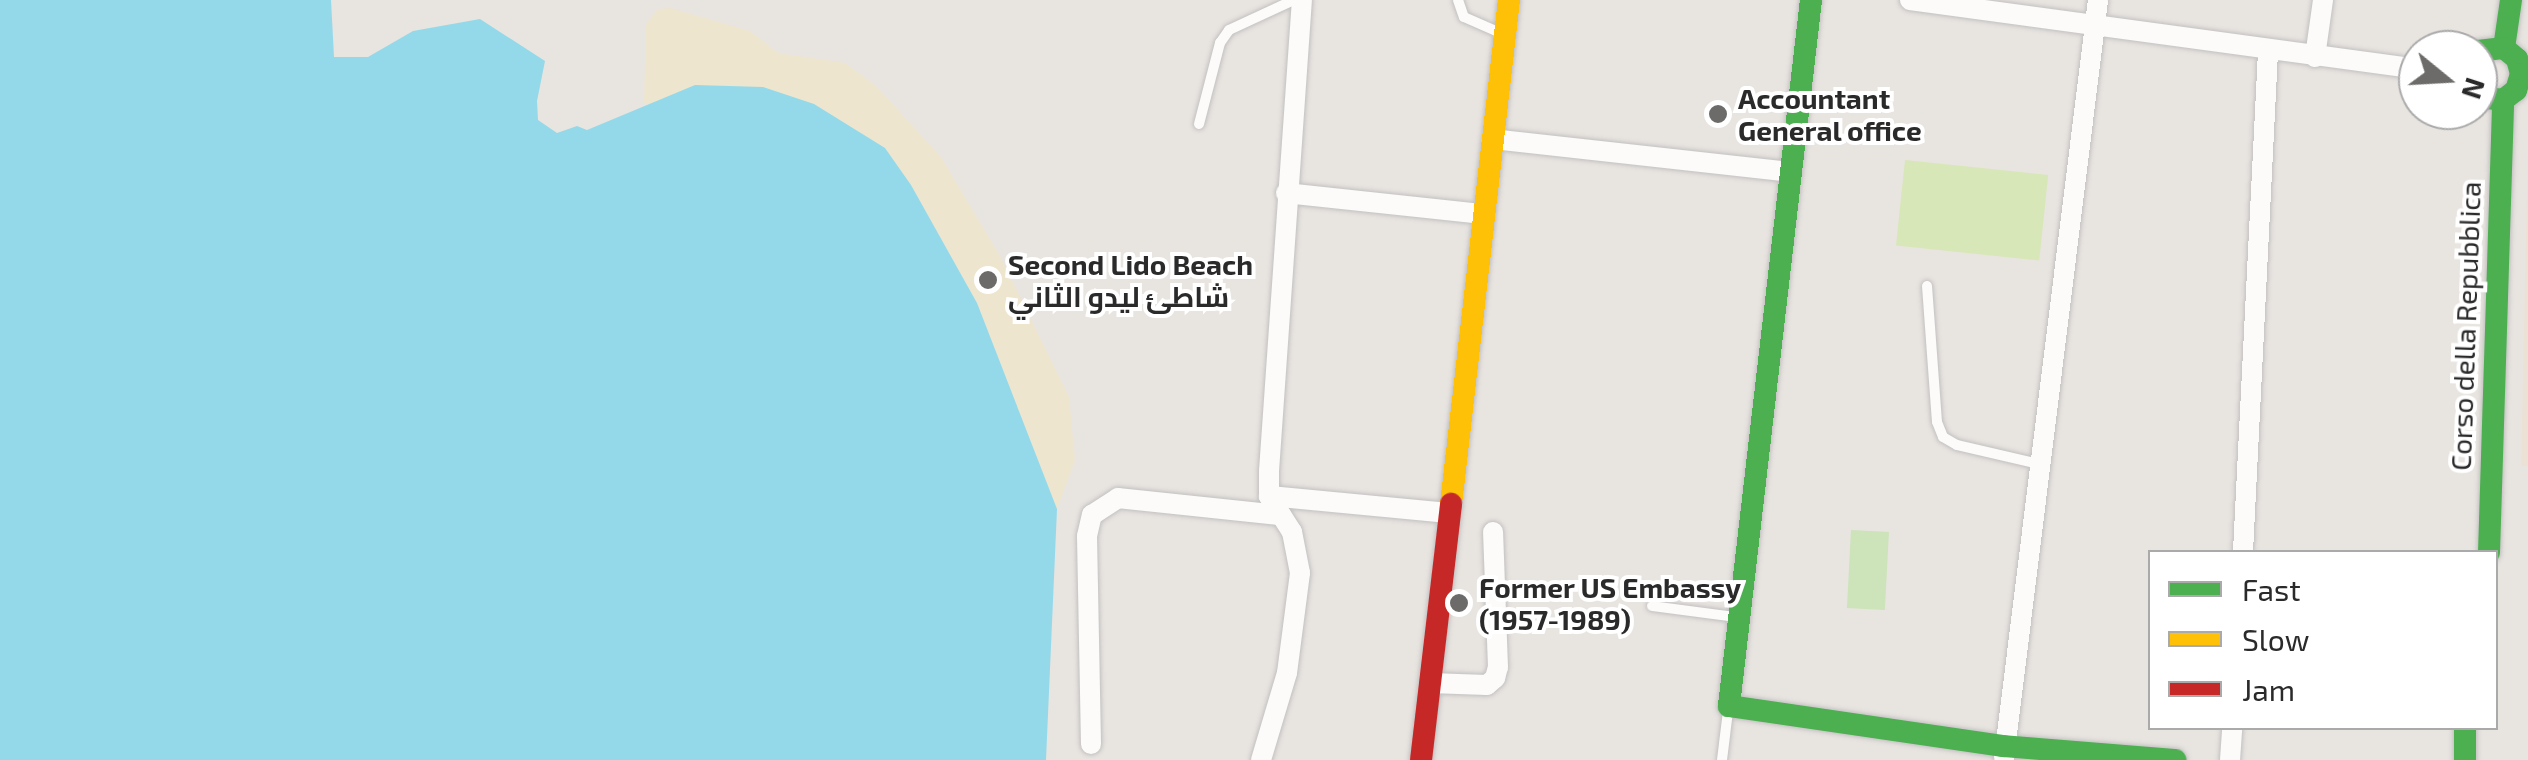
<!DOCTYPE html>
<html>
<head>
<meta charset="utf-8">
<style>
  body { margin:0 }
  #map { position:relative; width:2528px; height:760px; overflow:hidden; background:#e8e4e0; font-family:"Exo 2",Cairo,sans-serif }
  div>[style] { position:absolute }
  .education>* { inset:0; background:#ebe2d5 }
  .green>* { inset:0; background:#cde3b9; transform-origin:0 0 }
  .sand>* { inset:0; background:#ede5ce }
  .pitch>* { inset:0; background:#d8e7b7; transform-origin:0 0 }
  .water>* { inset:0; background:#94d9e9 }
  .roads { filter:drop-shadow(0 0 2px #c2c1c1) drop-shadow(0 0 2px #c2c1c1) }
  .lane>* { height:10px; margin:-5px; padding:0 5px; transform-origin:5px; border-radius:5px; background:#fcfbfa }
  .street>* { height:20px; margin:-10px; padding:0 10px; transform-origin:10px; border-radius:10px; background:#fcfbfa }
  .fast>* { height:22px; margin:-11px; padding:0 11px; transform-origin:11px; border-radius:11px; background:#4caf50 }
  .slow>* { height:22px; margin:-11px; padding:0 11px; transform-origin:11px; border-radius:11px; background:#ffc107 }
  .jam>* { height:22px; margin:-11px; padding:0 11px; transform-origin:11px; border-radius:11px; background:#c62828 }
  .dots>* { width:28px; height:28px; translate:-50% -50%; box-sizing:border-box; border:5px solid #fff; border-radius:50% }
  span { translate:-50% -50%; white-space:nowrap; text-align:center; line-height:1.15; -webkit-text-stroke:8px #fff; paint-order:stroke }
  .poi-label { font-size:28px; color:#2a2a2a; font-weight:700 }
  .left { translate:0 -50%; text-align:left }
  .street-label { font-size:28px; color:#2a2a2a }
  .legend { position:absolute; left:2148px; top:550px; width:350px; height:180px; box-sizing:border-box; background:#fff; border:2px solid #aaa; margin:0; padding:12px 18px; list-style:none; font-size:30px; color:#2a2a2a }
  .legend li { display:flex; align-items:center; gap:20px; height:50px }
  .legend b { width:50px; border:2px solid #aaa }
  .north { position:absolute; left:2398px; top:30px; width:100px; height:100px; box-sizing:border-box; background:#fff; border:2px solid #aaa; border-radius:50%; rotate:108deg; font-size:28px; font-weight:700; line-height:40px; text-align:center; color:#2a2a2a }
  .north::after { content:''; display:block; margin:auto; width:35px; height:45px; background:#6c6b6a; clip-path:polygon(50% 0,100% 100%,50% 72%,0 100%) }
</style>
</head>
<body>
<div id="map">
  <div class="education">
    <i style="clip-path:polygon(2528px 145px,2528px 466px,2521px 466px)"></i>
  </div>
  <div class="green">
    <i style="left:1851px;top:530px;width:38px;height:78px;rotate:3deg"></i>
  </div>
  <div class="sand">
    <i style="clip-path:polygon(670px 8px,750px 31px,778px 53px,845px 63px,876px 86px,941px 157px,1001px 258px,1069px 397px,1075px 460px,1057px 509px,977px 303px,911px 185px,885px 148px,814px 104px,644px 103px,646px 24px,658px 9px)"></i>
  </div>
  <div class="pitch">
    <i style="left:1905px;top:160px;width:144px;height:86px;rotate:6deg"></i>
  </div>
  <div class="water">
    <i style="clip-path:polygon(0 0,331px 0,334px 57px,368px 57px,413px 31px,480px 19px,545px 61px,537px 101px,538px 120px,557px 133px,577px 126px,587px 130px,695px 85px,763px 87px,814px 104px,885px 148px,911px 185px,977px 303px,1057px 509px,1046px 760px,0 760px)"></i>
  </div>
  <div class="roads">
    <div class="lane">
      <i style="left:1458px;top:0;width:18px;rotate:71deg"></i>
      <i style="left:1464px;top:17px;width:43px;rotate:23.6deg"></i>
      <i style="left:1199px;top:124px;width:84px;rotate:-75.5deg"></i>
      <i style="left:1220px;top:43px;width:16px;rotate:-55deg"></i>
      <i style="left:1229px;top:30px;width:72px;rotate:-24.8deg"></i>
      <i style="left:1927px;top:286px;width:136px;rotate:85.8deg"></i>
      <i style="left:1937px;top:422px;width:16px;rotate:68deg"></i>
      <i style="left:1943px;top:437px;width:16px;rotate:30deg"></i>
      <i style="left:1957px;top:445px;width:84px;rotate:13deg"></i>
      <i style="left:1652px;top:606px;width:84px;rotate:7.5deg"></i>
      <i style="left:1722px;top:760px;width:49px;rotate:-83deg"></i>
    </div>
    <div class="street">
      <i style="left:1910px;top:0;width:513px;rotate:7.73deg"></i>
      <i style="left:2315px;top:57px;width:58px;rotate:-82deg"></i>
      <i style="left:1492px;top:139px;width:301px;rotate:6.3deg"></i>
      <i style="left:1286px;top:193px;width:198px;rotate:6.1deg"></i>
      <i style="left:1269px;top:496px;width:181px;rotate:5.4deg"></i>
      <i style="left:2243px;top:552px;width:502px;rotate:-87.14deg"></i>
      <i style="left:1430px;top:683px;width:57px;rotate:2deg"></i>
      <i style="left:1487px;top:685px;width:11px;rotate:-41deg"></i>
      <i style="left:1495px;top:678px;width:11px;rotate:-75deg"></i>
      <i style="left:1498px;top:667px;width:135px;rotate:-92.1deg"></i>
      <i style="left:1091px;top:744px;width:208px;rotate:-91.1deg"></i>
      <i style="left:1087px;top:536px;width:22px;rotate:-77deg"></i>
      <i style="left:1092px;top:515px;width:31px;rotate:-33deg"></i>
      <i style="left:1118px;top:498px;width:164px;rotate:6deg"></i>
      <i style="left:2004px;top:758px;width:764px;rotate:-82.93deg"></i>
      <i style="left:1261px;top:760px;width:91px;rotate:-73.4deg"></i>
      <i style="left:1287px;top:673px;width:101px;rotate:-82.6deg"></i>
      <i style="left:1300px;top:573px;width:42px;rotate:-101deg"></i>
      <i style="left:1292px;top:532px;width:43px;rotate:-122.6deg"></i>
      <i style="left:1269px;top:496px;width:25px;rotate:-90deg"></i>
      <i style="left:1269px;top:471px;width:472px;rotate:-86deg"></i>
      <i style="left:2230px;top:760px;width:32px;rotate:-86deg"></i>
    </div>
    <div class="fast">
      <i style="left:1811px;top:0;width:711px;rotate:96.63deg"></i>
      <i style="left:1729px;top:706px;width:277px;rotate:8.3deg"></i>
      <i style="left:2003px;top:746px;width:173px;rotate:4.7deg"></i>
      <i style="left:2504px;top:48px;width:49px;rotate:-81.7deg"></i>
      <i style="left:2478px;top:51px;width:26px;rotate:-7deg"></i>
      <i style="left:2504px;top:48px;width:17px;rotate:40deg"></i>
      <i style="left:2517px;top:59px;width:16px;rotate:75deg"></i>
      <i style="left:2521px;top:74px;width:17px;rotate:107deg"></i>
      <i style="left:2516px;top:90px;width:16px;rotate:142deg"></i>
      <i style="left:2503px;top:100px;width:25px;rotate:-173deg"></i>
      <i style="left:2489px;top:552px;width:452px;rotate:-88.2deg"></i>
      <i style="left:2465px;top:728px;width:32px;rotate:90deg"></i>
    </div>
    <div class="slow">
      <i style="left:1451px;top:504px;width:507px;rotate:-83.44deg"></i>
    </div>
    <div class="jam">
      <i style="left:1421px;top:760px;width:258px;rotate:-83.3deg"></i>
    </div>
  </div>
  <div class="dots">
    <i style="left:1718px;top:114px;background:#6c6b6a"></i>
    <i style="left:988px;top:280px;background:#6c6b6a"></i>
    <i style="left:1459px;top:603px;background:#6c6b6a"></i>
  </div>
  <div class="poi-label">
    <span class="left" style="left:1738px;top:114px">Accountant<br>General office</span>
    <span class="left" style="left:1008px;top:280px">Second Lido Beach<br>شاطئ ليدو الثاني</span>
    <span class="left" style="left:1479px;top:603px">Former US Embassy<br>(1957-1989)</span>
  </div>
  <div class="street-label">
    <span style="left:2465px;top:326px;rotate:-88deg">Corso della Repubblica</span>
  </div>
  <ul class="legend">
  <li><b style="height:12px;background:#4caf50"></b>Fast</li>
  <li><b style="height:12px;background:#ffc107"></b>Slow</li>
  <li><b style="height:12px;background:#c62828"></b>Jam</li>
  </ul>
  <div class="north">N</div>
</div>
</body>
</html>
